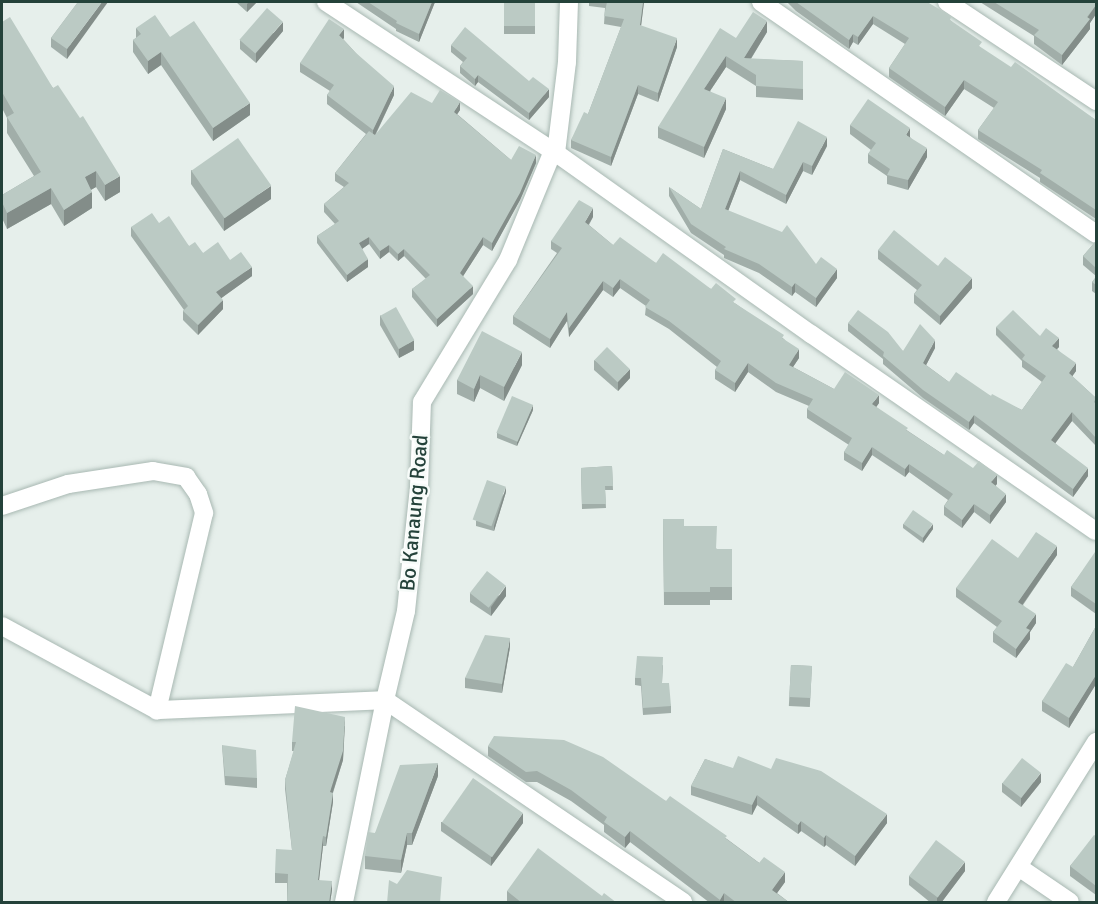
<!DOCTYPE html>
<html>
<head>
<meta charset="utf-8">
<style>
  body { margin:0 }
  #map { position:relative; width:1098px; height:904px; overflow:hidden; background:#e6efeb; font-family:Signika,sans-serif }
  div>[style] { position:absolute }
  .roads { filter:drop-shadow(0 0 2px #a8b8b2) drop-shadow(0 0 2px #a8b8b2) }
  .street>* { height:18px; margin:-9px; padding:0 9px; transform-origin:9px; border-radius:9px; background:#fff }
  .secondary>* { height:18px; margin:-9px; padding:0 9px; transform-origin:9px; border-radius:9px; background:#fff }
  .wall>* { inset:0; background:#a1aea9; transform-origin:0 0 }
  .shaded-wall>* { inset:0; background:#838d89 }
  .building>* { inset:0; background:#bbcac4; transform-origin:0 0 }
  span { translate:-50% -50%; white-space:nowrap; text-align:center; line-height:1.15; -webkit-text-stroke:5px #f7fbf9; paint-order:stroke }
  .street-label { font-size:21px; color:#24423a }
  .frame { position:absolute; inset:0; border:3px solid #24423a; pointer-events:none }
</style>
</head>
<body>
<div id="map">
  <div class="roads">
    <div class="street">
      <i style="left:761px;top:2px;width:407px;rotate:34.7deg"></i>
      <i style="left:947px;top:2px;width:179px;rotate:33.6deg"></i>
      <i style="left:556px;top:153px;width:92px;rotate:-83.1deg"></i>
      <i style="left:567px;top:62px;width:60px;rotate:-88.1deg"></i>
      <i style="left:2px;top:506px;width:70px;rotate:-18.4deg"></i>
      <i style="left:68px;top:484px;width:86px;rotate:-8.7deg"></i>
      <i style="left:153px;top:471px;width:34px;rotate:10deg"></i>
      <i style="left:186px;top:477px;width:21px;rotate:55deg"></i>
      <i style="left:198px;top:494px;width:20px;rotate:72deg"></i>
      <i style="left:204px;top:513px;width:203px;rotate:103.4deg"></i>
      <i style="left:2px;top:626px;width:176px;rotate:28.5deg"></i>
      <i style="left:157px;top:710px;width:228px;rotate:-2.5deg"></i>
      <i style="left:385px;top:700px;width:360px;rotate:34.1deg"></i>
      <i style="left:1020px;top:868px;width:60px;rotate:34.2deg"></i>
      <i style="left:344px;top:902px;width:206px;rotate:-78.5deg"></i>
      <i style="left:385px;top:700px;width:91px;rotate:-76.7deg"></i>
      <i style="left:406px;top:611px;width:125px;rotate:-84deg"></i>
      <i style="left:419px;top:487px;width:85px;rotate:-88deg"></i>
      <i style="left:422px;top:402px;width:166px;rotate:-58.8deg"></i>
      <i style="left:508px;top:260px;width:118px;rotate:-67.6deg"></i>
      <i style="left:996px;top:902px;width:189px;rotate:-58deg"></i>
    </div>
    <div class="secondary">
      <i style="left:326px;top:2px;width:275px;rotate:33.3deg"></i>
      <i style="left:556px;top:153px;width:313px;rotate:35.4deg"></i>
      <i style="left:811px;top:334px;width:346px;rotate:34.7deg"></i>
    </div>
  </div>
  <div class="wall">
    <i style="clip-path:polygon(78px 2px,67px 59px,51px 47px,51px 38px)"></i>
    <i style="clip-path:polygon(236px 2px,257px 2px,247px 12px)"></i>
    <i style="clip-path:polygon(356px 2px,435px 2px,419px 42px,396px 31px,396px 29px)"></i>
    <i style="left:504px;top:2px;width:31px;height:32px"></i>
    <i style="clip-path:polygon(589px 2px,644px 2px,641px 26px,677px 47px,658px 102px,638px 94px,611px 166px,571px 148px,571px 140px,588px 114px,621px 27px,604px 24px,605px 8px,589px 6px)"></i>
    <i style="clip-path:polygon(787px 2px,927px 2px,951px 21px,982px 49px,1006px 65px,1096px 120px,1096px 219px,1040px 182px,1040px 178px,978px 139px,978px 130px,994px 108px,964px 89px,945px 116px,889px 77px,889px 68px,905px 44px,873px 24px,858px 45px,853px 42px,849px 49px,796px 11px)"></i>
    <i style="clip-path:polygon(980px 2px,1096px 2px,1096px 14px,1090px 23px,1090px 29px,1062px 65px,1034px 44px,1034px 36px)"></i>
    <i style="clip-path:polygon(2px 22px,53px 88px,120px 192px,105px 201px,96px 187px,91px 190px,92px 208px,64px 226px,51px 204px,7px 229px,2px 218px,2px 195px,34px 176px,7px 133px,7px 118px,2px 108px)"></i>
    <i style="clip-path:polygon(136px 28px,170px 37px,250px 115px,213px 141px,161px 65px,148px 74px,133px 52px,133px 40px,136px 38px)"></i>
    <i style="clip-path:polygon(283px 31px,256px 63px,240px 49px,240px 40px)"></i>
    <i style="clip-path:polygon(767px 32px,751px 59px,803px 61px,803px 100px,756px 97px,756px 86px,726px 67px,710px 91px,726px 109px,704px 158px,658px 138px,658px 127px,736px 38px)"></i>
    <i style="clip-path:polygon(344px 38px,343px 39px,394px 95px,376px 134px,432px 103px,460px 110px,457px 114px,511px 160px,536px 163px,520px 200px,492px 251px,483px 245px,463px 276px,473px 294px,437px 327px,412px 297px,412px 289px,426px 279px,404px 256px,398px 261px,389px 252px,380px 259px,369px 244px,362px 249px,368px 267px,347px 282px,317px 243px,317px 236px,335px 224px,324px 212px,324px 204px,344px 187px,335px 181px,335px 173px,366px 134px,327px 104px,327px 95px,330px 91px,300px 72px,300px 63px)"></i>
    <i style="clip-path:polygon(451px 45px,549px 97px,529px 120px,478px 82px,475px 86px,460px 73px,460px 66px,463px 62px,451px 52px)"></i>
    <i style="clip-path:polygon(850px 125px,910px 137px,927px 157px,908px 190px,887px 184px,887px 176px,868px 163px,868px 154px,871px 150px,850px 134px)"></i>
    <i style="clip-path:polygon(827px 146px,812px 175px,803px 171px,786px 204px,740px 180px,728px 211px,837px 278px,816px 307px,795px 292px,792px 296px,759px 273px,724px 258px,724px 255px,691px 233px,669px 196px,669px 187px,701px 209px,723px 149px,773px 169px)"></i>
    <i style="clip-path:polygon(191px 170px,271px 199px,224px 231px,191px 184px)"></i>
    <i style="clip-path:polygon(593px 217px,589px 225px,613px 245px,656px 263px,711px 289px,736px 304px,784px 339px,799px 358px,793px 367px,834px 389px,879px 403px,876px 407px,908px 431px,944px 455px,997px 484px,995px 485px,1006px 502px,990px 524px,974px 512px,962px 528px,944px 515px,944px 506px,948px 500px,909px 472px,905px 477px,872px 455px,862px 471px,844px 460px,844px 452px,849px 445px,807px 418px,807px 409px,809px 406px,776px 392px,748px 372px,735px 392px,715px 379px,715px 370px,717px 367px,669px 329px,645px 315px,646px 306px,620px 288px,613px 297px,603px 290px,569px 337px,567px 321px,550px 348px,513px 324px,513px 316px,557px 253px,551px 249px,551px 241px)"></i>
    <i style="clip-path:polygon(159px 223px,189px 246px,203px 253px,230px 260px,252px 276px,221px 298px,223px 309px,198px 335px,183px 320px,183px 311px,184px 310px,131px 236px,131px 227px)"></i>
    <i style="clip-path:polygon(1096px 241px,1096px 276px,1083px 265px,1083px 256px)"></i>
    <i style="clip-path:polygon(878px 250px,938px 266px,972px 288px,940px 325px,914px 303px,914px 294px,917px 290px,878px 259px)"></i>
    <i style="clip-path:polygon(1096px 277px,1096px 294px,1092px 291px,1092px 282px)"></i>
    <i style="clip-path:polygon(380px 315px,414px 350px,399px 358px,380px 325px)"></i>
    <i style="clip-path:polygon(848px 323px,903px 351px,935px 348px,926px 365px,949px 382px,991px 396px,1022px 410px,1042px 382px,1022px 367px,1022px 361px,996px 335px,996px 327px,1040px 336px,1059px 347px,1057px 349px,1076px 371px,1072px 376px,1096px 398px,1096px 446px,1072px 421px,1055px 443px,1088px 476px,1073px 497px,974px 423px,969px 430px,923px 398px,883px 364px,883px 359px,848px 331px)"></i>
    <i style="clip-path:polygon(594px 360px,630px 378px,618px 391px,594px 370px)"></i>
    <i style="clip-path:polygon(522px 365px,504px 401px,480px 388px,474px 402px,457px 394px,457px 380px)"></i>
    <i style="clip-path:polygon(533px 410px,517px 446px,497px 438px,497px 433px)"></i>
    <i style="clip-path:polygon(612px 466px,613px 490px,605px 490px,606px 508px,582px 509px,581px 468px)"></i>
    <i style="clip-path:polygon(506px 492px,494px 531px,476px 526px,476px 521px)"></i>
    <i style="clip-path:polygon(663px 519px,684px 526px,717px 549px,732px 549px,732px 600px,710px 600px,710px 605px,664px 605px)"></i>
    <i style="clip-path:polygon(903px 524px,933px 529px,923px 543px,903px 528px)"></i>
    <i style="clip-path:polygon(1096px 553px,1096px 614px,1071px 596px,1071px 587px)"></i>
    <i style="clip-path:polygon(1057px 555px,1023px 605px,1036px 623px,1030px 632px,1030px 639px,1016px 658px,993px 642px,993px 632px,997px 627px,956px 597px,956px 588px)"></i>
    <i style="clip-path:polygon(470px 593px,506px 596px,491px 616px,470px 602px)"></i>
    <i style="clip-path:polygon(1096px 626px,1096px 684px,1069px 728px,1042px 711px,1042px 701px,1073px 667px)"></i>
    <i style="clip-path:polygon(510px 647px,502px 693px,465px 688px,465px 678px)"></i>
    <i style="clip-path:polygon(663px 665px,662px 683px,671px 706px,671px 713px,643px 715px,641px 686px,635px 685px,635px 678px)"></i>
    <i style="left:791px;top:665px;width:21px;height:41px;rotate:3deg"></i>
    <i style="clip-path:polygon(345px 726px,343px 760px,333px 793px,333px 802px,326px 846px,323px 846px,319px 880px,332px 890px,330px 903px,287px 903px,287px 883px,275px 883px,275px 873px,292px 850px,285px 789px,285px 780px,294px 751px,292px 751px,292px 742px)"></i>
    <i style="clip-path:polygon(222px 745px,257px 778px,257px 788px,225px 785px)"></i>
    <i style="clip-path:polygon(488px 746px,666px 801px,727px 839px,785px 882px,777px 893px,790px 903px,710px 903px,630px 842px,625px 848px,604px 832px,604px 825px,571px 801px,537px 782px,526px 782px,488px 756px)"></i>
    <i style="clip-path:polygon(705px 759px,887px 823px,855px 866px,826px 845px,824px 847px,801px 831px,798px 834px,757px 805px,752px 815px,691px 795px,691px 786px)"></i>
    <i style="clip-path:polygon(438px 776px,412px 845px,407px 845px,401px 873px,365px 869px,365px 856px,375px 833px)"></i>
    <i style="clip-path:polygon(1041px 782px,1021px 807px,1002px 792px,1002px 783px)"></i>
    <i style="clip-path:polygon(441px 822px,523px 823px,491px 866px,441px 831px)"></i>
    <i style="clip-path:polygon(1096px 836px,1096px 895px,1070px 876px,1070px 866px)"></i>
    <i style="clip-path:polygon(965px 871px,941px 903px,931px 903px,909px 885px,909px 876px)"></i>
    <i style="clip-path:polygon(507px 891px,602px 896px,617px 903px,509px 903px,507px 901px)"></i>
  </div>
  <div class="shaded-wall">
    <i style="clip-path:polygon(102px 2px,108px 2px,67px 59px,67px 49px)"></i>
    <i style="clip-path:polygon(249px 2px,257px 2px,247px 12px,247px 4px)"></i>
    <i style="clip-path:polygon(432px 2px,435px 2px,419px 42px,419px 34px)"></i>
    <i style="clip-path:polygon(643px 2px,644px 2px,640px 34px,640px 25px)"></i>
    <i style="clip-path:polygon(1096px 5px,1096px 14px,1090px 23px,1090px 29px,1062px 65px,1062px 55px)"></i>
    <i style="clip-path:polygon(873px 16px,873px 24px,858px 45px,858px 37px)"></i>
    <i style="clip-path:polygon(767px 21px,767px 32px,745px 68px,744px 58px)"></i>
    <i style="clip-path:polygon(283px 22px,283px 31px,256px 63px,256px 53px)"></i>
    <i style="clip-path:polygon(344px 29px,344px 38px,339px 45px,339px 35px)"></i>
    <i style="clip-path:polygon(853px 34px,853px 42px,849px 49px,849px 40px)"></i>
    <i style="clip-path:polygon(677px 38px,677px 47px,658px 102px,658px 93px)"></i>
    <i style="clip-path:polygon(161px 52px,161px 65px,148px 74px,148px 61px)"></i>
    <i style="clip-path:polygon(726px 56px,726px 67px,704px 100px,704px 89px)"></i>
    <i style="clip-path:polygon(478px 75px,478px 82px,475px 86px,475px 79px)"></i>
    <i style="clip-path:polygon(964px 80px,964px 89px,945px 116px,945px 107px)"></i>
    <i style="clip-path:polygon(638px 85px,638px 94px,611px 166px,611px 157px)"></i>
    <i style="clip-path:polygon(394px 86px,394px 95px,373px 139px,373px 130px)"></i>
    <i style="clip-path:polygon(549px 89px,549px 97px,529px 120px,529px 113px)"></i>
    <i style="clip-path:polygon(726px 98px,726px 109px,704px 158px,704px 147px)"></i>
    <i style="clip-path:polygon(460px 102px,460px 110px,454px 119px,454px 112px)"></i>
    <i style="clip-path:polygon(250px 103px,250px 115px,213px 141px,213px 128px)"></i>
    <i style="clip-path:polygon(910px 128px,910px 138px,906px 135px)"></i>
    <i style="clip-path:polygon(827px 137px,827px 146px,812px 175px,812px 166px)"></i>
    <i style="clip-path:polygon(927px 148px,927px 157px,908px 190px,908px 180px)"></i>
    <i style="clip-path:polygon(536px 155px,536px 163px,520px 200px,492px 251px,492px 243px)"></i>
    <i style="clip-path:polygon(803px 162px,803px 171px,786px 204px,786px 195px)"></i>
    <i style="clip-path:polygon(96px 171px,96px 187px,85px 193px,85px 177px)"></i>
    <i style="clip-path:polygon(740px 171px,740px 180px,725px 219px,725px 209px)"></i>
    <i style="clip-path:polygon(120px 176px,120px 192px,105px 201px,105px 185px)"></i>
    <i style="clip-path:polygon(271px 186px,271px 199px,224px 231px,224px 218px)"></i>
    <i style="clip-path:polygon(51px 188px,51px 204px,7px 229px,7px 213px)"></i>
    <i style="clip-path:polygon(92px 192px,92px 208px,64px 226px,64px 210px)"></i>
    <i style="clip-path:polygon(593px 208px,593px 217px,585px 230px,585px 222px)"></i>
    <i style="clip-path:polygon(369px 237px,369px 244px,359px 251px,359px 243px)"></i>
    <i style="clip-path:polygon(483px 237px,483px 245px,460px 281px,460px 273px)"></i>
    <i style="clip-path:polygon(389px 245px,389px 252px,380px 259px,380px 251px)"></i>
    <i style="clip-path:polygon(404px 249px,404px 256px,398px 261px,398px 254px)"></i>
    <i style="clip-path:polygon(368px 259px,368px 267px,347px 282px,347px 275px)"></i>
    <i style="clip-path:polygon(252px 267px,252px 276px,216px 302px,216px 292px)"></i>
    <i style="clip-path:polygon(837px 269px,837px 278px,816px 307px,816px 298px)"></i>
    <i style="clip-path:polygon(972px 278px,972px 288px,940px 325px,940px 316px)"></i>
    <i style="clip-path:polygon(620px 279px,620px 288px,613px 297px,613px 288px)"></i>
    <i style="clip-path:polygon(603px 281px,603px 290px,569px 337px,569px 328px)"></i>
    <i style="clip-path:polygon(795px 283px,795px 292px,792px 296px,792px 287px)"></i>
    <i style="clip-path:polygon(473px 286px,473px 294px,437px 327px,437px 319px)"></i>
    <i style="clip-path:polygon(223px 300px,223px 309px,198px 335px,198px 325px)"></i>
    <i style="clip-path:polygon(567px 312px,567px 321px,550px 348px,550px 339px)"></i>
    <i style="clip-path:polygon(1059px 338px,1059px 347px,1052px 354px,1052px 346px)"></i>
    <i style="clip-path:polygon(414px 340px,414px 350px,399px 358px,399px 349px)"></i>
    <i style="clip-path:polygon(935px 340px,935px 348px,923px 371px,923px 363px)"></i>
    <i style="clip-path:polygon(799px 349px,799px 358px,789px 373px,789px 365px)"></i>
    <i style="clip-path:polygon(522px 352px,522px 365px,504px 401px,504px 387px)"></i>
    <i style="clip-path:polygon(748px 363px,748px 372px,735px 392px,735px 383px)"></i>
    <i style="clip-path:polygon(1076px 363px,1076px 371px,1069px 381px,1069px 373px)"></i>
    <i style="clip-path:polygon(630px 369px,630px 378px,618px 391px,618px 382px)"></i>
    <i style="clip-path:polygon(480px 375px,480px 388px,474px 402px,474px 389px)"></i>
    <i style="clip-path:polygon(879px 395px,879px 403px,872px 413px,872px 404px)"></i>
    <i style="clip-path:polygon(533px 405px,533px 410px,517px 446px,517px 442px)"></i>
    <i style="clip-path:polygon(1072px 412px,1072px 421px,1051px 449px,1051px 440px)"></i>
    <i style="clip-path:polygon(974px 415px,974px 423px,969px 430px,969px 422px)"></i>
    <i style="clip-path:polygon(872px 447px,872px 455px,862px 471px,862px 463px)"></i>
    <i style="clip-path:polygon(909px 464px,909px 472px,905px 477px,905px 469px)"></i>
    <i style="clip-path:polygon(1088px 468px,1088px 476px,1073px 497px,1073px 489px)"></i>
    <i style="clip-path:polygon(997px 475px,997px 484px,991px 491px,991px 482px)"></i>
    <i style="clip-path:polygon(506px 487px,506px 492px,494px 531px,494px 526px)"></i>
    <i style="clip-path:polygon(1006px 494px,1006px 502px,990px 524px,990px 515px)"></i>
    <i style="clip-path:polygon(974px 504px,974px 512px,962px 528px,962px 520px)"></i>
    <i style="clip-path:polygon(933px 524px,933px 529px,923px 543px,923px 538px)"></i>
    <i style="clip-path:polygon(1057px 546px,1057px 555px,1018px 611px,1018px 602px)"></i>
    <i style="clip-path:polygon(506px 586px,506px 596px,491px 616px,491px 607px)"></i>
    <i style="clip-path:polygon(1036px 614px,1036px 623px,1030px 632px,1030px 639px,1016px 658px,1016px 649px,1026px 628px)"></i>
    <i style="clip-path:polygon(510px 638px,510px 647px,502px 693px,502px 684px)"></i>
    <i style="clip-path:polygon(1096px 675px,1096px 684px,1069px 728px,1069px 718px)"></i>
    <i style="clip-path:polygon(345px 717px,343px 760px,330px 801px,330px 792px)"></i>
    <i style="clip-path:polygon(438px 763px,438px 776px,412px 845px,412px 833px)"></i>
    <i style="clip-path:polygon(1041px 773px,1041px 782px,1021px 807px,1021px 798px)"></i>
    <i style="clip-path:polygon(333px 793px,333px 802px,326px 846px,326px 837px)"></i>
    <i style="clip-path:polygon(757px 795px,757px 805px,752px 815px,752px 805px)"></i>
    <i style="clip-path:polygon(523px 813px,523px 823px,491px 866px,491px 856px)"></i>
    <i style="clip-path:polygon(887px 814px,887px 823px,855px 866px,855px 856px)"></i>
    <i style="clip-path:polygon(801px 821px,801px 831px,798px 834px,798px 825px)"></i>
    <i style="clip-path:polygon(630px 831px,630px 842px,625px 848px,625px 837px)"></i>
    <i style="clip-path:polygon(407px 833px,407px 845px,401px 873px,401px 860px)"></i>
    <i style="clip-path:polygon(826px 835px,826px 845px,824px 847px,824px 838px)"></i>
    <i style="clip-path:polygon(323px 836px,323px 846px,318px 889px,318px 880px)"></i>
    <i style="clip-path:polygon(965px 862px,965px 871px,941px 903px,937px 903px,937px 898px)"></i>
    <i style="clip-path:polygon(785px 872px,785px 882px,772px 900px,772px 890px)"></i>
    <i style="clip-path:polygon(332px 881px,332px 890px,330px 903px,329px 903px)"></i>
    <i style="clip-path:polygon(724px 893px,724px 903px,720px 903px,720px 900px)"></i>
  </div>
  <div class="building">
    <i style="clip-path:polygon(78px 2px,102px 2px,67px 49px,51px 38px)"></i>
    <i style="clip-path:polygon(368px 2px,432px 2px,419px 34px,396px 23px,397px 21px)"></i>
    <i style="left:504px;top:2px;width:31px;height:24px"></i>
    <i style="clip-path:polygon(607px 2px,643px 2px,640px 25px,677px 38px,658px 93px,638px 85px,611px 157px,571px 140px,584px 112px,588px 114px,624px 19px,604px 16px)"></i>
    <i style="clip-path:polygon(796px 2px,927px 2px,946px 13px,951px 17px,950px 20px,982px 42px,979px 46px,1011px 67px,1015px 62px,1096px 120px,1096px 210px,1040px 173px,1042px 170px,978px 130px,998px 102px,964px 80px,945px 107px,889px 68px,909px 38px,873px 16px,858px 37px,853px 34px,849px 40px)"></i>
    <i style="clip-path:polygon(994px 2px,1096px 2px,1096px 5px,1087px 17px,1090px 19px,1062px 55px,1034px 35px,1039px 30px)"></i>
    <i style="left:267px;top:8px;width:21px;height:42px;rotate:41deg"></i>
    <i style="clip-path:polygon(753px 12px,767px 21px,744px 58px,803px 61px,803px 89px,756px 86px,756px 75px,726px 56px,704px 89px,726px 98px,704px 147px,658px 127px,720px 28px,736px 38px)"></i>
    <i style="clip-path:polygon(155px 15px,170px 37px,194px 21px,250px 103px,213px 128px,161px 52px,148px 61px,133px 40px,141px 34px,136px 28px)"></i>
    <i style="clip-path:polygon(10px 17px,53px 88px,58px 85px,80px 118px,83px 116px,120px 176px,105px 185px,96px 171px,85px 177px,92px 192px,64px 210px,51px 188px,7px 213px,2px 202px,2px 195px,41px 172px,7px 117px,14px 113px,2px 92px,2px 22px)"></i>
    <i style="clip-path:polygon(329px 19px,344px 29px,339px 35px,356px 53px,394px 86px,373px 130px,327px 95px,334px 85px,300px 63px)"></i>
    <i style="clip-path:polygon(465px 27px,529px 81px,533px 77px,549px 89px,529px 113px,478px 75px,475px 79px,460px 66px,467px 58px,451px 45px)"></i>
    <i style="clip-path:polygon(440px 90px,460px 102px,454px 112px,511px 160px,519px 146px,536px 155px,520px 193px,492px 243px,483px 237px,460px 273px,473px 286px,437px 319px,412px 289px,430px 275px,404px 249px,398px 254px,389px 245px,380px 251px,369px 237px,359px 243px,368px 259px,347px 275px,317px 236px,339px 221px,324px 204px,349px 183px,335px 173px,369px 131px,375px 135px,411px 92px,432px 103px)"></i>
    <i style="clip-path:polygon(868px 99px,910px 128px,906px 135px,927px 148px,908px 180px,887px 175px,890px 169px,868px 154px,876px 143px,850px 125px)"></i>
    <i style="clip-path:polygon(798px 121px,827px 137px,812px 166px,803px 162px,786px 195px,740px 171px,725px 209px,782px 232px,787px 225px,816px 264px,821px 257px,837px 269px,816px 298px,795px 283px,792px 287px,759px 264px,724px 249px,726px 247px,691px 224px,669px 187px,701px 209px,723px 149px,773px 169px)"></i>
    <i style="left:238px;top:138px;width:58px;height:57px;rotate:55deg"></i>
    <i style="clip-path:polygon(579px 200px,593px 208px,585px 222px,613px 245px,620px 237px,656px 263px,663px 253px,711px 289px,716px 283px,736px 299px,733px 302px,784px 335px,782px 338px,799px 349px,789px 365px,834px 389px,845px 372px,879px 395px,872px 404px,908px 428px,906px 430px,944px 455px,947px 450px,973px 468px,979px 461px,997px 475px,991px 482px,1006px 494px,990px 515px,974px 504px,962px 520px,944px 506px,953px 494px,909px 464px,905px 469px,872px 447px,862px 463px,844px 452px,852px 438px,807px 409px,813px 399px,776px 383px,748px 363px,735px 383px,715px 370px,721px 361px,669px 321px,645px 307px,650px 300px,620px 279px,613px 288px,603px 281px,569px 328px,567px 312px,550px 339px,513px 316px,562px 248px,551px 241px)"></i>
    <i style="clip-path:polygon(152px 213px,159px 223px,169px 216px,189px 246px,195px 242px,203px 253px,218px 242px,230px 260px,241px 252px,252px 267px,216px 292px,223px 300px,198px 325px,183px 311px,188px 306px,131px 227px)"></i>
    <i style="clip-path:polygon(894px 230px,938px 266px,945px 257px,972px 278px,940px 316px,914px 294px,922px 285px,878px 250px)"></i>
    <i style="clip-path:polygon(1096px 241px,1096px 268px,1083px 256px)"></i>
    <i style="clip-path:polygon(1096px 277px,1096px 285px,1092px 282px)"></i>
    <i style="left:396px;top:307px;width:38px;height:18px;rotate:61deg"></i>
    <i style="clip-path:polygon(858px 310px,888px 332px,903px 351px,920px 324px,935px 340px,923px 363px,949px 382px,956px 372px,991px 396px,992px 394px,1022px 410px,1046px 376px,1022px 359px,1025px 355px,996px 327px,1013px 310px,1040px 336px,1046px 328px,1059px 338px,1052px 346px,1076px 363px,1069px 373px,1096px 398px,1094px 402px,1096px 404px,1096px 438px,1072px 412px,1051px 440px,1088px 468px,1073px 489px,974px 415px,969px 422px,923px 390px,883px 356px,884px 352px,848px 323px)"></i>
    <i style="clip-path:polygon(482px 331px,522px 352px,504px 387px,480px 375px,474px 389px,457px 380px)"></i>
    <i style="left:607px;top:347px;width:32px;height:18px;rotate:44deg"></i>
    <i style="left:512px;top:396px;width:23px;height:40px;rotate:23deg"></i>
    <i style="clip-path:polygon(612px 466px,613px 486px,605px 486px,606px 504px,582px 504px,581px 468px)"></i>
    <i style="left:487px;top:480px;width:20px;height:42px;rotate:20deg"></i>
    <i style="left:913px;top:510px;width:24px;height:17px;rotate:35deg"></i>
    <i style="clip-path:polygon(663px 519px,684px 519px,684px 526px,717px 526px,716px 549px,732px 549px,732px 587px,710px 587px,710px 592px,664px 592px)"></i>
    <i style="clip-path:polygon(1036px 532px,1057px 546px,1018px 602px,1036px 614px,1026px 628px,1030px 630px,1016px 649px,993px 632px,1002px 621px,956px 588px,992px 539px,1018px 558px)"></i>
    <i style="clip-path:polygon(1095px 552px,1096px 553px,1096px 604px,1071px 587px)"></i>
    <i style="left:487px;top:571px;width:24px;height:28px;rotate:38deg"></i>
    <i style="clip-path:polygon(1096px 626px,1096px 675px,1069px 718px,1042px 701px,1066px 663px,1073px 667px)"></i>
    <i style="clip-path:polygon(485px 635px,510px 638px,502px 684px,465px 678px)"></i>
    <i style="clip-path:polygon(637px 656px,663px 657px,662px 683px,669px 683px,671px 706px,643px 708px,641px 678px,635px 678px)"></i>
    <i style="left:791px;top:665px;width:21px;height:32px;rotate:3deg"></i>
    <i style="clip-path:polygon(295px 706px,345px 717px,343px 751px,330px 792px,333px 793px,326px 837px,323px 836px,318px 880px,332px 881px,329px 903px,287px 903px,288px 874px,275px 873px,276px 849px,292px 850px,285px 780px,296px 742px,292px 742px)"></i>
    <i style="clip-path:polygon(494px 736px,564px 740px,603px 757px,666px 801px,670px 796px,727px 836px,725px 838px,759px 863px,764px 857px,785px 872px,772px 890px,790px 903px,737px 903px,724px 893px,720px 900px,630px 831px,625px 837px,604px 822px,607px 817px,571px 790px,537px 771px,526px 772px,488px 746px)"></i>
    <i style="clip-path:polygon(222px 745px,256px 750px,257px 778px,225px 776px)"></i>
    <i style="clip-path:polygon(738px 756px,771px 769px,776px 758px,821px 771px,887px 814px,855px 856px,826px 835px,824px 838px,801px 821px,798px 825px,757px 795px,752px 805px,691px 786px,705px 759px,733px 768px)"></i>
    <i style="left:1022px;top:758px;width:24px;height:32px;rotate:38deg"></i>
    <i style="clip-path:polygon(438px 763px,412px 833px,407px 833px,401px 860px,365px 856px,368px 832px,375px 833px,400px 765px)"></i>
    <i style="left:473px;top:778px;width:61px;height:54px;rotate:35deg"></i>
    <i style="clip-path:polygon(1094px 835px,1096px 836px,1096px 886px,1070px 866px)"></i>
    <i style="left:936px;top:840px;width:36px;height:45px;rotate:37deg"></i>
    <i style="clip-path:polygon(538px 848px,602px 896px,604px 893px,617px 903px,522px 903px,507px 891px)"></i>
    <i style="clip-path:polygon(407px 870px,442px 877px,440px 903px,387px 903px,389px 880px,397px 884px)"></i>
  </div>
  <div class="street-label">
    <span style="left:414px;top:513px;rotate:-85deg">Bo Kanaung Road</span>
  </div>
  <div class="frame"></div>
</div>
</body>
</html>
